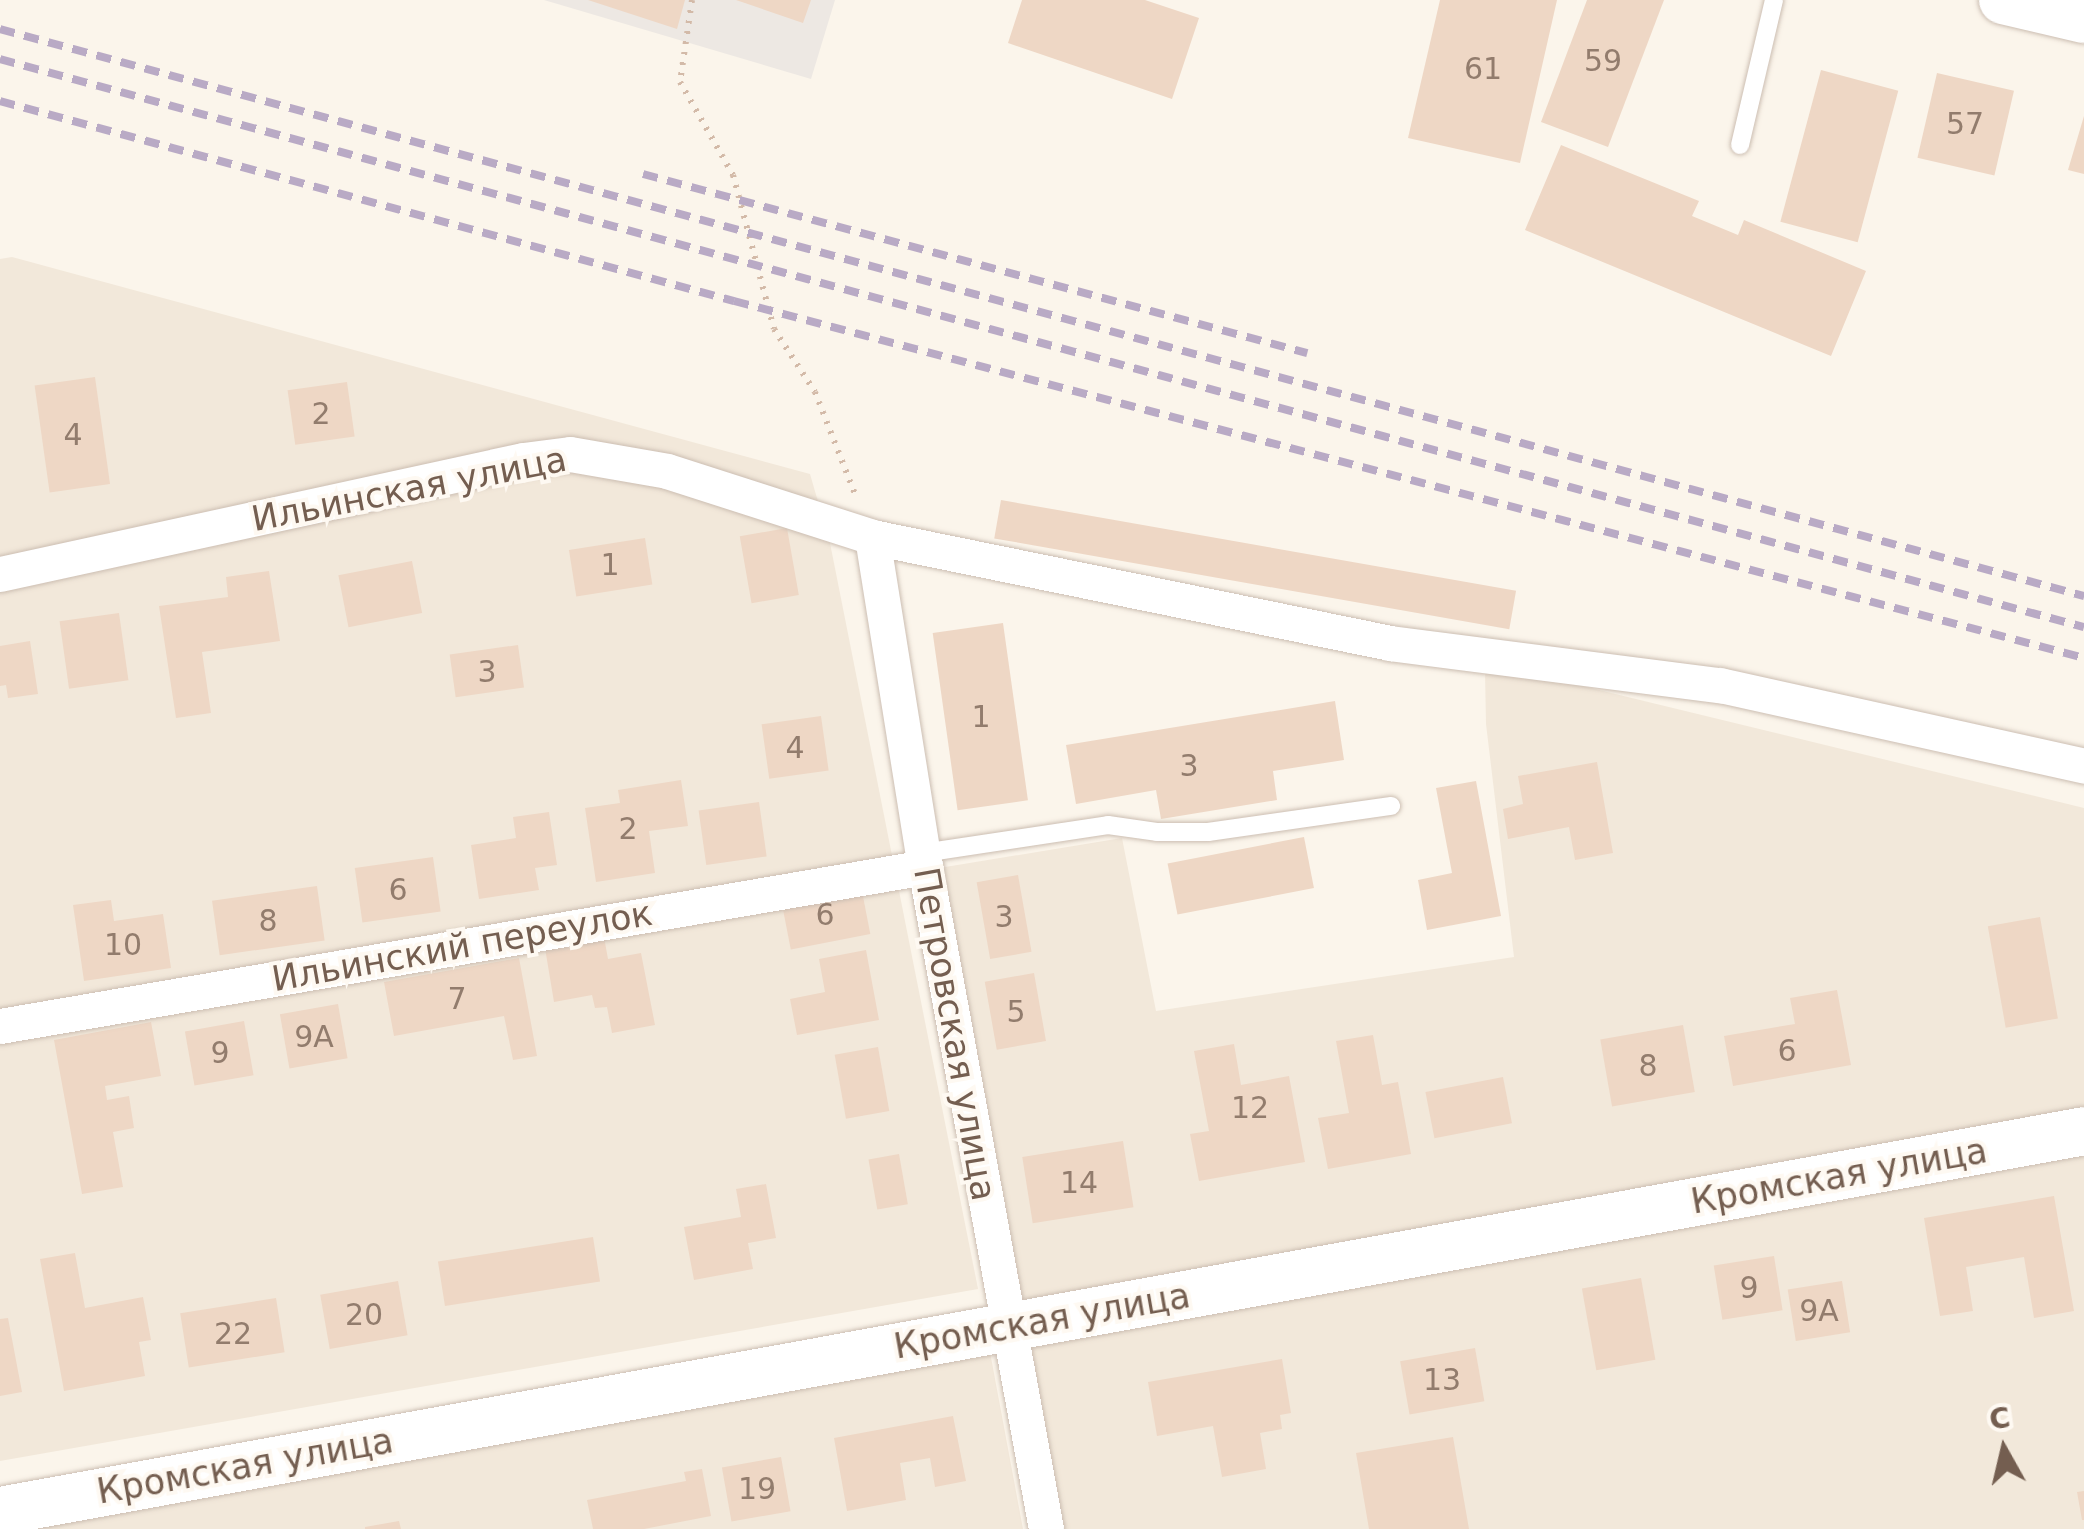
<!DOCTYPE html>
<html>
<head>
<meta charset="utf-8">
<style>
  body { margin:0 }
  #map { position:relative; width:2084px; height:1529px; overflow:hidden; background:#fbf5eb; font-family:"DejaVu Sans",sans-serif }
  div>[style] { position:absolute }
  .residential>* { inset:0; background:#f2e8da }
  .industrial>* { inset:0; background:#ede8e3 }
  .building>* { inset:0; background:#eed7c5; transform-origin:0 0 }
  .path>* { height:6px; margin-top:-3px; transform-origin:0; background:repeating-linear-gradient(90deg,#d3baa8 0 2.5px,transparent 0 10.5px) }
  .roads { filter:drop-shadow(0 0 2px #ccbeb2) drop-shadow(0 0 2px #ccbeb2) }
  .lane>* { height:18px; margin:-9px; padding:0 9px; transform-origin:9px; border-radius:9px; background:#fff }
  .street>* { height:35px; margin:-17.5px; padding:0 17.5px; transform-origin:17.5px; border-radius:17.5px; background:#fff }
  .secondary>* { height:48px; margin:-24px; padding:0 24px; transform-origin:24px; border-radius:24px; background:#fff }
  .rail>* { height:8px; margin-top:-4px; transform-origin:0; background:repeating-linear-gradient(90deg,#b9aac5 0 15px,transparent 0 25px) }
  span { translate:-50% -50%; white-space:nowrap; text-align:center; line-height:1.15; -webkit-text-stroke:8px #fef9f2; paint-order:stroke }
  .number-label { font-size:30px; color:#927c6d }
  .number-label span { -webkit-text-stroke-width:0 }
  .street-label { font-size:35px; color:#745e50 }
  .north { position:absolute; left:1954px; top:1399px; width:100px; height:100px; -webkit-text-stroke:8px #fef9f2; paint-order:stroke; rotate:352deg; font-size:28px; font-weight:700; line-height:40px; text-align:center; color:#745e50 }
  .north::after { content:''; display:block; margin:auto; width:35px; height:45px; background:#745e50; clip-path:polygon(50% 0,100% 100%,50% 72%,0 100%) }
</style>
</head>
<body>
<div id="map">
  <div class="residential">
    <i style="clip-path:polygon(12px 257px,810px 474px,830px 543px,978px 1289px,0 1461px,0 259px)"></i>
    <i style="clip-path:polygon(1485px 672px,1533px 674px,2084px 808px,2084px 1529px,1063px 1529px,939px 868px,1122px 838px,1156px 1011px,1514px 957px,1486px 724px)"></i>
    <i style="clip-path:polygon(990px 1352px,1023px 1529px,8px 1529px)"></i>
  </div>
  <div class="industrial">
    <i style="clip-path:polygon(544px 0,835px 0,811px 79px)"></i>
  </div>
  <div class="building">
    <i style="clip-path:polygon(588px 0,685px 0,677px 29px)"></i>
    <i style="clip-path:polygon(736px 0,811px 0,803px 23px)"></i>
    <i style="clip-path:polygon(1022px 0,1145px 0,1199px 18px,1172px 99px,1008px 43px)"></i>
    <i style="clip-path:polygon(1440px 0,1557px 0,1520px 163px,1408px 138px)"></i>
    <i style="clip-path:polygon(1587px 0,1664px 0,1608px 147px,1541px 122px)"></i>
    <i style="left:1821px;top:70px;width:80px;height:157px;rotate:15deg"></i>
    <i style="left:1937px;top:73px;width:79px;height:87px;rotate:13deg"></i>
    <i style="clip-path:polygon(2084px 116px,2084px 174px,2068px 170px)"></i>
    <i style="clip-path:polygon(1561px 145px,1699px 201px,1692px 216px,1738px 235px,1744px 220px,1866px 271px,1831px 356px,1525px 230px)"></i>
    <i style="left:95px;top:377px;width:108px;height:61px;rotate:82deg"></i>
    <i style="left:347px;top:382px;width:55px;height:60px;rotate:82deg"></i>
    <i style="left:1001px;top:500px;width:523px;height:39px;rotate:10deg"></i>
    <i style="left:787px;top:528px;width:68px;height:48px;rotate:80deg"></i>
    <i style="left:645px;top:538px;width:47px;height:77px;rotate:81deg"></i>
    <i style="left:412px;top:561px;width:53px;height:75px;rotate:79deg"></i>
    <i style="clip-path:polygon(269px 571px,280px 641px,202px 652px,211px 713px,176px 718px,159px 606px,228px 597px,226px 577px)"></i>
    <i style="left:119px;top:613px;width:68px;height:60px;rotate:82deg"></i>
    <i style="left:1003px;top:623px;width:179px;height:71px;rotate:82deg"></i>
    <i style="clip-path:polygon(30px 641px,38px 694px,8px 698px,6px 685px,0 686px,0 646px)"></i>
    <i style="left:518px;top:645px;width:43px;height:69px;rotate:82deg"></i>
    <i style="clip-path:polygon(1335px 701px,1344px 760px,1273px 771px,1277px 800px,1161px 819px,1156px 790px,1076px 804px,1066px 745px)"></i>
    <i style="left:821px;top:716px;width:55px;height:60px;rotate:82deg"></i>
    <i style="clip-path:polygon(1597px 762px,1613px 853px,1575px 860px,1569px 827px,1508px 839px,1503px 809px,1523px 804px,1518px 776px)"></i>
    <i style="clip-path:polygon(681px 780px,688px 826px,649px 831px,655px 873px,596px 882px,585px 808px,620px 803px,618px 790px)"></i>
    <i style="clip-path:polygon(1476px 781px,1501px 916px,1427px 930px,1418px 880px,1452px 873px,1436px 788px)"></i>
    <i style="left:759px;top:802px;width:55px;height:61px;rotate:82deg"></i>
    <i style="clip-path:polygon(549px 812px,557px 865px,535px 868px,539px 890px,479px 899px,471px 845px,516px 838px,513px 817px)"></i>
    <i style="left:1304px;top:837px;width:52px;height:139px;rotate:79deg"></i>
    <i style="left:433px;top:857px;width:55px;height:79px;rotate:82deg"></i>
    <i style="left:1018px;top:875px;width:78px;height:42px;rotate:80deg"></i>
    <i style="left:860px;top:881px;width:54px;height:81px;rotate:79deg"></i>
    <i style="left:317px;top:886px;width:55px;height:106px;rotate:82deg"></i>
    <i style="clip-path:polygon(111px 900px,114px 921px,163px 914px,171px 968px,84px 981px,73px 905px)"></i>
    <i style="left:2040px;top:917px;width:103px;height:53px;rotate:80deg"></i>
    <i style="clip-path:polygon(604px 937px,608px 959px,641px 953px,655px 1025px,612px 1033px,607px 1007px,595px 1008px,592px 995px,554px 1002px,545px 948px)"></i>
    <i style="clip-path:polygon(866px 950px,879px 1020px,797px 1035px,790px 999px,825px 992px,819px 959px)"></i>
    <i style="clip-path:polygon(519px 958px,537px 1056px,513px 1060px,504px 1016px,394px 1036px,384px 982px)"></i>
    <i style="left:1034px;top:973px;width:69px;height:50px;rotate:80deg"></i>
    <i style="clip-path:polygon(1837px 990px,1851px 1065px,1733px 1086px,1724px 1036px,1795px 1024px,1790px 998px)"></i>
    <i style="left:338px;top:1004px;width:55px;height:59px;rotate:80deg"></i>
    <i style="left:244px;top:1021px;width:55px;height:60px;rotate:80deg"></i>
    <i style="clip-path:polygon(151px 1022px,161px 1076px,105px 1086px,107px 1100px,129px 1096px,134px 1128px,113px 1132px,123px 1187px,82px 1194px,54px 1040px)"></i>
    <i style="left:1683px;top:1025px;width:68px;height:84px;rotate:80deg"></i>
    <i style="clip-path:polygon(1373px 1035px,1382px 1085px,1398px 1082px,1411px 1154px,1328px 1169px,1318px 1118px,1349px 1113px,1336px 1041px)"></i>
    <i style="clip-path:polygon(1234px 1044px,1241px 1085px,1289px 1076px,1305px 1162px,1199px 1181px,1190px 1134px,1209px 1131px,1194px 1051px)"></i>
    <i style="left:878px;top:1047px;width:65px;height:44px;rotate:80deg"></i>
    <i style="left:1503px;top:1077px;width:47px;height:79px;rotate:79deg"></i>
    <i style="left:1123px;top:1141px;width:67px;height:102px;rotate:81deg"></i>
    <i style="left:899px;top:1154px;width:51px;height:31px;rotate:80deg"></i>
    <i style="clip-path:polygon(766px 1184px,776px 1238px,748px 1243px,753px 1269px,694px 1280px,684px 1227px,741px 1217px,736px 1189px)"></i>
    <i style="clip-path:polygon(2054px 1196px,2074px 1311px,2034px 1318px,2024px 1257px,1966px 1267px,1973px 1311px,1940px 1316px,1924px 1218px)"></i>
    <i style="left:593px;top:1237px;width:45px;height:157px;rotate:81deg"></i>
    <i style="clip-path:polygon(75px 1253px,85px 1308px,143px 1297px,151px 1340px,139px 1342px,145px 1376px,64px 1391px,40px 1259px)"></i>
    <i style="left:1774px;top:1256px;width:55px;height:61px;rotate:81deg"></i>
    <i style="left:1641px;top:1278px;width:83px;height:60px;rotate:80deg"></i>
    <i style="left:398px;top:1281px;width:55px;height:79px;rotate:80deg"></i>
    <i style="left:1842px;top:1281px;width:52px;height:55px;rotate:81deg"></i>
    <i style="left:276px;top:1298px;width:55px;height:97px;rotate:81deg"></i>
    <i style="clip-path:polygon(8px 1318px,22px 1392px,0 1396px,0 1319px)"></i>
    <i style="left:1475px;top:1348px;width:54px;height:76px;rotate:80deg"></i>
    <i style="clip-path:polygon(1282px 1359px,1291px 1413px,1280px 1415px,1282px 1429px,1260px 1433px,1266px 1469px,1222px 1477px,1213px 1426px,1157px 1436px,1148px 1382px)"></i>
    <i style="clip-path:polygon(953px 1416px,966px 1481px,935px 1487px,930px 1458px,900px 1463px,906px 1500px,847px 1511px,834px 1438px)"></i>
    <i style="clip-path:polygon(1453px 1437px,1469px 1529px,1369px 1529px,1356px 1453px)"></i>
    <i style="left:781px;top:1457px;width:55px;height:60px;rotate:80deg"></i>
    <i style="clip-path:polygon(702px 1469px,711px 1516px,644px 1529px,593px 1529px,587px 1500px,686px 1481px,684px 1472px)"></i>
    <i style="clip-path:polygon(2084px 1491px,2084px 1520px,2082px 1520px,2077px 1492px)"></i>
    <i style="clip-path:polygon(399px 1521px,401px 1529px,365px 1529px,365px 1527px)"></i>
  </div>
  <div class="path">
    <i style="left:692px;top:0;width:83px;rotate:98.3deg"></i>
    <i style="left:680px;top:82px;width:107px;rotate:60.3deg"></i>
    <i style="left:733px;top:175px;width:159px;rotate:75.1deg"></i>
    <i style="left:774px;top:329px;width:75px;rotate:56.9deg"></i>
    <i style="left:815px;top:392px;width:110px;rotate:68.6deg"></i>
  </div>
  <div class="roads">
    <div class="lane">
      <i style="left:1740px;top:145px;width:149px;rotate:-76.8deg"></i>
      <i style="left:923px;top:853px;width:187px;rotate:-8.6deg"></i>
      <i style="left:1108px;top:825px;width:49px;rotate:8.1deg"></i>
      <i style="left:1157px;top:832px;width:51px"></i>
      <i style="left:1208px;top:832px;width:185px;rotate:-8.1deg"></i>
    </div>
    <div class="street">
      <i style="left:872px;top:537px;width:334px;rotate:80.9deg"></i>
      <i style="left:925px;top:867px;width:673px;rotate:79.64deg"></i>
      <i style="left:0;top:574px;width:535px;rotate:-12.3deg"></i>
      <i style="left:523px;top:460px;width:47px;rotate:-7.3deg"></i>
      <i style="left:570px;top:454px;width:98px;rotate:9.9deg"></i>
      <i style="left:667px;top:471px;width:215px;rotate:17.8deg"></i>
      <i style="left:872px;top:537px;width:529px;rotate:11.56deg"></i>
      <i style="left:1390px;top:643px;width:333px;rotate:7.3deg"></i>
      <i style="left:1720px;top:685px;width:373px;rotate:12.5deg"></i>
      <i style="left:0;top:1026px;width:939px;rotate:-9.75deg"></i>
    </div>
    <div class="secondary">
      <i style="left:2003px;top:0;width:83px;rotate:13.2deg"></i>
      <i style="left:0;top:1511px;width:2118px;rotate:-10.33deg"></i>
    </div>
  </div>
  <div class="rail">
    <i style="left:0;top:29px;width:2160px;rotate:15.22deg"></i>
    <i style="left:0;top:59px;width:2160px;rotate:15.25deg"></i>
    <i style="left:0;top:101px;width:761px;rotate:15.24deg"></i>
    <i style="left:734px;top:301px;width:1396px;rotate:14.81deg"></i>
    <i style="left:643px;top:174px;width:688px;rotate:15.09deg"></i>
  </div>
  <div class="number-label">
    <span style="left:1603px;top:61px">59</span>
    <span style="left:1483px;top:69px">61</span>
    <span style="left:1965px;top:124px">57</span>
    <span style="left:321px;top:414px">2</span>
    <span style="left:73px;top:435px">4</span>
    <span style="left:610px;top:565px">1</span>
    <span style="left:487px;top:672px">3</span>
    <span style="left:981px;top:717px">1</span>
    <span style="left:795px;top:748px">4</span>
    <span style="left:1189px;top:766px">3</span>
    <span style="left:628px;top:829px">2</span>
    <span style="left:398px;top:890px">6</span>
    <span style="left:825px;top:915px">6</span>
    <span style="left:1004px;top:917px">3</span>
    <span style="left:268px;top:921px">8</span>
    <span style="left:123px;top:945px">10</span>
    <span style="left:457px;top:999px">7</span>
    <span style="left:1016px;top:1012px">5</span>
    <span style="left:314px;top:1037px">9А</span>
    <span style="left:1787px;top:1051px">6</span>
    <span style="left:220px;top:1053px">9</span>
    <span style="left:1648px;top:1066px">8</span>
    <span style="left:1250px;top:1108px">12</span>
    <span style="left:1079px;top:1183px">14</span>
    <span style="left:1749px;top:1288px">9</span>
    <span style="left:1819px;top:1311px">9А</span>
    <span style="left:364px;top:1315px">20</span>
    <span style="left:233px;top:1334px">22</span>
    <span style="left:1442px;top:1380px">13</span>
    <span style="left:757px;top:1489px">19</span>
  </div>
  <div class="street-label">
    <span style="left:409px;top:489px;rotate:-11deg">Ильинская улица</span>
    <span style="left:462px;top:946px;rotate:-10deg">Ильинский переулок</span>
    <span style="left:955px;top:1034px;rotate:80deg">Петровская улица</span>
    <span style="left:1839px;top:1176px;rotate:-10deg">Кромская улица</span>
    <span style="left:1042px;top:1321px;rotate:-10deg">Кромская улица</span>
    <span style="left:245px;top:1466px;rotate:-10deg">Кромская улица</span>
  </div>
  <div class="north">С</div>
</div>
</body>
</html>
